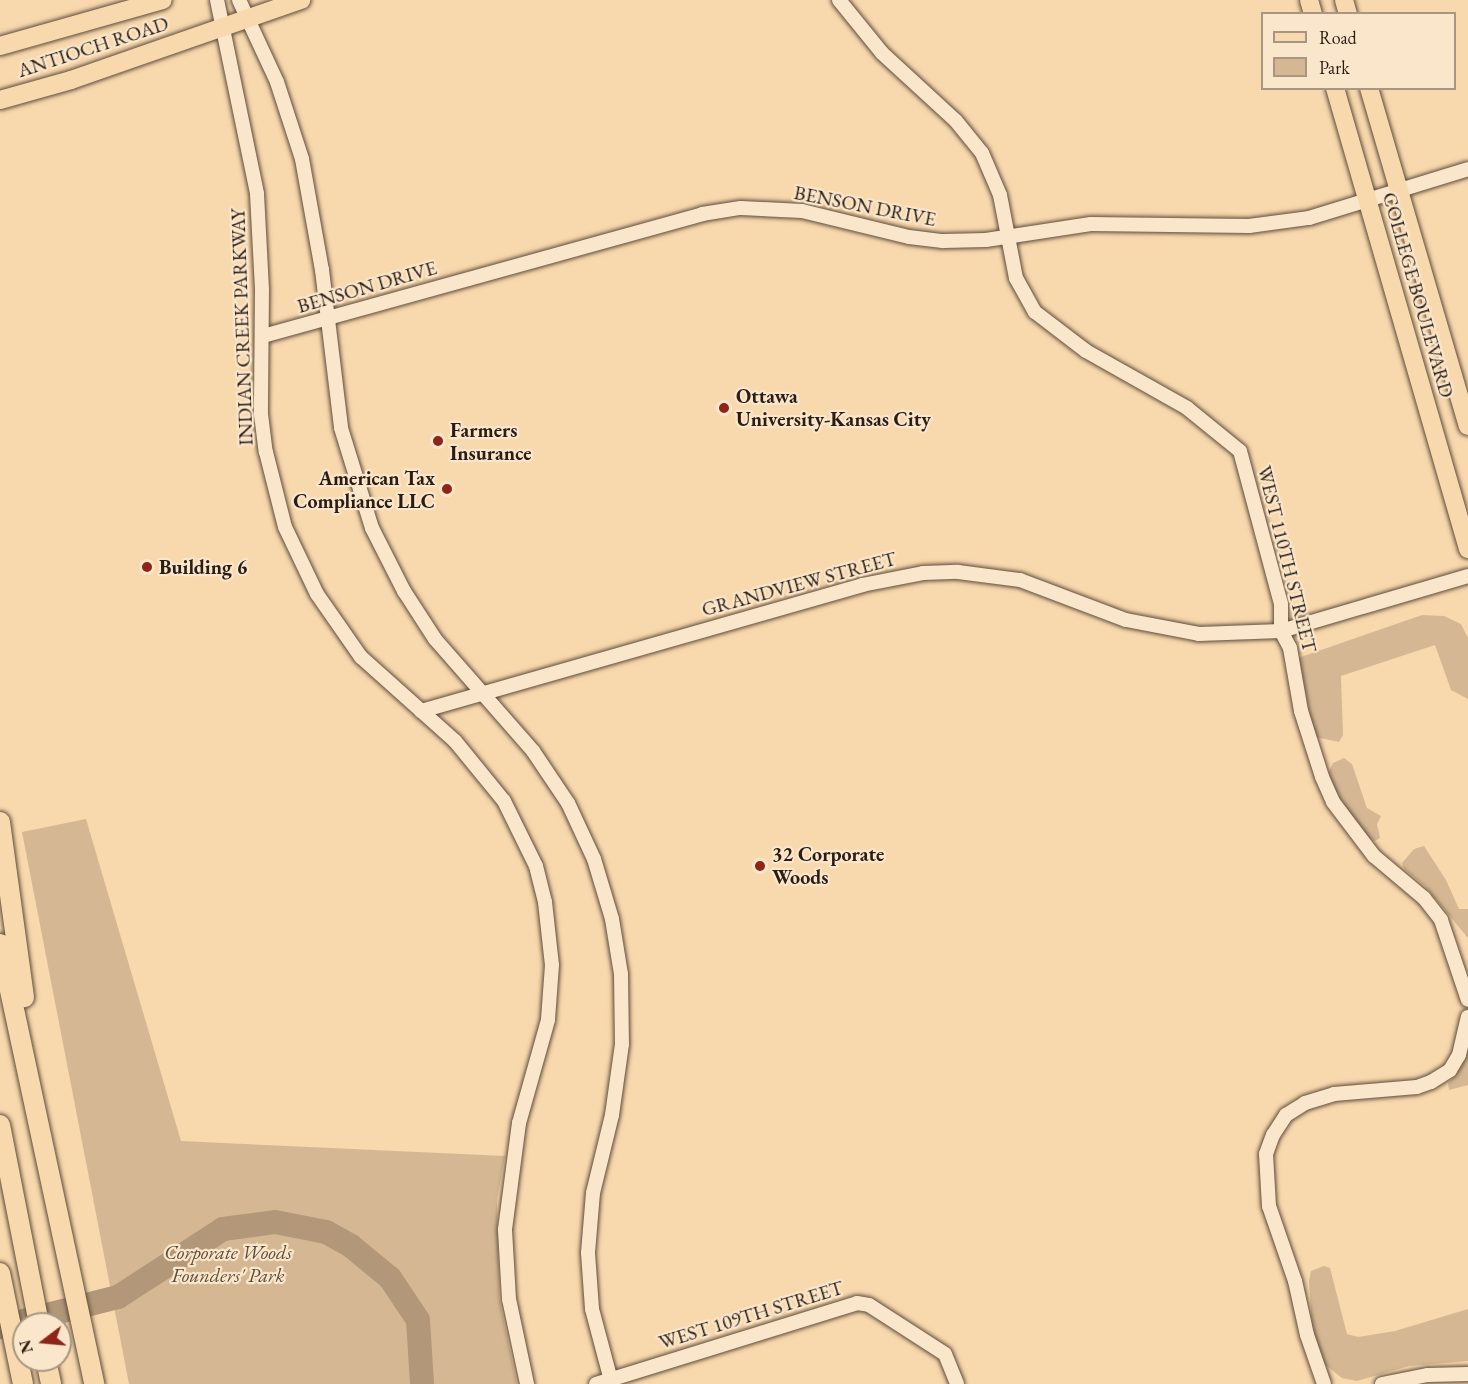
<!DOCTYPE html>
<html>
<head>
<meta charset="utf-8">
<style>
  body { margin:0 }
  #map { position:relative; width:1468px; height:1384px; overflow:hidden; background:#f8d8ad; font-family:"EB Garamond",serif }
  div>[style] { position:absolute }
  .green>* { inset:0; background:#d5b893 }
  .river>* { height:24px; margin:-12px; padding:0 12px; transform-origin:12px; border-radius:12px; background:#b29879 }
  .roads { filter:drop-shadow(0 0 2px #5e4c3b) drop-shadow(0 0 2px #5e4c3b) }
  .minor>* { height:14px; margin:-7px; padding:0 7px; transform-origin:7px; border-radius:7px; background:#fae6ca }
  .major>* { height:18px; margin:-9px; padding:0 9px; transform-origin:9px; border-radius:9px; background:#f8d8ad }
  .highway>* { height:20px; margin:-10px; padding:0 10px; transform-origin:10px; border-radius:10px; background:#f8d8ad }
  .dots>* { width:16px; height:16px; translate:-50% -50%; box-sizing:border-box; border:3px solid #fae6ca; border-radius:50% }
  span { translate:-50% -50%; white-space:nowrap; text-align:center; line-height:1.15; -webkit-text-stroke:4.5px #fae6ca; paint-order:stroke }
  .street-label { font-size:20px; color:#2b1d15 }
  .poi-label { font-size:20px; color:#2b1d15; font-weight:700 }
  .left { translate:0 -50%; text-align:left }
  .right { translate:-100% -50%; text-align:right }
  .park-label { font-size:20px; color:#5e4c3b; font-style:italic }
  .legend { position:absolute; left:1261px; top:12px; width:195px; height:78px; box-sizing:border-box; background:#fae6ca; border:2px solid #a79682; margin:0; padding:8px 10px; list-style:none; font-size:18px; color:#2b1d15 }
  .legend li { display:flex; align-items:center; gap:12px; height:30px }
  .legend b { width:30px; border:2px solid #a79682 }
  .north { position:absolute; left:12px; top:1312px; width:60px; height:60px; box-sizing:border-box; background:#fae6ca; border:2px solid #a79682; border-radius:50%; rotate:254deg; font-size:16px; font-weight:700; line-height:24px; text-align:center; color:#2b1d15 }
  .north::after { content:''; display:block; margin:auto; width:21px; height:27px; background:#8f2418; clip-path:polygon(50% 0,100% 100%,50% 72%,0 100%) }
</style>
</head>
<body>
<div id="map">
  <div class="green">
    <i style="clip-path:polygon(1422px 615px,1444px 616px,1461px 624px,1468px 638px,1468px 699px,1451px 690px,1435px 645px,1341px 676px,1343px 735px,1339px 742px,1315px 737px,1298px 658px)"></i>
    <i style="clip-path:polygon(1344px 758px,1352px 764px,1367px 808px,1381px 816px,1377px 824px,1380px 838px,1375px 841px,1364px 834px,1335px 790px,1329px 772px,1333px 763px)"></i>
    <i style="clip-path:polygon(86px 819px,181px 1141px,505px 1156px,497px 1200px,499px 1298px,517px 1384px,129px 1384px,22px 832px)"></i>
    <i style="clip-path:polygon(1424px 846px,1446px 880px,1459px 909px,1468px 909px,1468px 938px,1425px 886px,1404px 869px,1402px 863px,1414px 849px)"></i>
    <i style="clip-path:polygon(1468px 1048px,1468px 1085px,1449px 1090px,1448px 1083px,1457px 1074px)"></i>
    <i style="clip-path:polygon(1324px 1266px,1330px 1268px,1347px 1334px,1358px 1337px,1395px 1331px,1468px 1309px,1468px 1361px,1409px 1366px,1357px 1381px,1342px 1378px,1323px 1363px,1312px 1326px,1309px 1281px,1311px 1271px)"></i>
  </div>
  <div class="river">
    <i style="left:0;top:1327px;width:122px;rotate:-14.3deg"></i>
    <i style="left:118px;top:1297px;width:125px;rotate:-32.9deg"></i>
    <i style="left:223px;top:1229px;width:52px;rotate:-7.7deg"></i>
    <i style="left:275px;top:1222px;width:52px;rotate:11.1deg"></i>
    <i style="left:326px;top:1232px;width:29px;rotate:29deg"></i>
    <i style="left:351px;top:1246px;width:50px;rotate:39.4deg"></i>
    <i style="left:390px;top:1278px;width:50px;rotate:56.3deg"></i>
    <i style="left:418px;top:1320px;width:64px;rotate:86.4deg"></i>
  </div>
  <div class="roads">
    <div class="minor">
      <i style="left:217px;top:0;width:198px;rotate:78.3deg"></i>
      <i style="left:257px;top:194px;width:95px;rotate:87deg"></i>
      <i style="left:262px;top:289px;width:125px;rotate:90.5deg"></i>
      <i style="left:261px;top:414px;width:38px;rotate:83deg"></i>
      <i style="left:266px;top:452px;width:77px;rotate:75.8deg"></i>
      <i style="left:285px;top:527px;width:74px;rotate:64.5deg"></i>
      <i style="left:317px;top:594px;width:77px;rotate:55.1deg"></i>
      <i style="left:361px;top:657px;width:126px;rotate:41.8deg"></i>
      <i style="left:455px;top:741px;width:77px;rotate:50.8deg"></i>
      <i style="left:504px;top:801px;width:72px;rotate:63.8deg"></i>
      <i style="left:536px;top:866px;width:37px;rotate:76deg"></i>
      <i style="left:545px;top:902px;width:63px;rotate:83.7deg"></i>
      <i style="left:552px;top:965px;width:55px;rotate:94.2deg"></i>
      <i style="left:548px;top:1020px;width:107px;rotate:105.7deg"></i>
      <i style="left:519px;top:1123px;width:108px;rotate:97.5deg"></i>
      <i style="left:505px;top:1230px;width:69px;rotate:86.7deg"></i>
      <i style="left:509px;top:1299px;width:87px;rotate:78deg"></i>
      <i style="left:239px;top:0;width:90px;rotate:65.1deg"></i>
      <i style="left:277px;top:82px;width:81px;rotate:72deg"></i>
      <i style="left:302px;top:159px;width:113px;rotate:79.8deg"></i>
      <i style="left:322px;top:270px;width:159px;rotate:83.1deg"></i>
      <i style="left:341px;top:428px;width:105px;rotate:72.8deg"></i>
      <i style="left:372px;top:528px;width:71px;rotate:63.1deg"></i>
      <i style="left:404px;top:591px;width:57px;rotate:57.1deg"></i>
      <i style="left:435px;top:639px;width:149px;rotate:48.8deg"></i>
      <i style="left:533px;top:751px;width:63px;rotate:56.1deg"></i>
      <i style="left:568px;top:803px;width:62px;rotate:65.1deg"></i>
      <i style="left:594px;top:859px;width:63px;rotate:73.3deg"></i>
      <i style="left:612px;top:919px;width:56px;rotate:80.7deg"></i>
      <i style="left:621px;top:974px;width:70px;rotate:89.2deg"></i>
      <i style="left:622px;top:1044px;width:72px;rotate:98deg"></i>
      <i style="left:612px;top:1115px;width:80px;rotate:103.7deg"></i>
      <i style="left:593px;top:1193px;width:60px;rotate:94.8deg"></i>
      <i style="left:588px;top:1253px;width:56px;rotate:85.9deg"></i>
      <i style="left:592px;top:1309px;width:78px;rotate:75.1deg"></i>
      <i style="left:839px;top:0;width:68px;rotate:50.9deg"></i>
      <i style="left:882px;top:53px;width:100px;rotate:42.6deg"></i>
      <i style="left:956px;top:121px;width:41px;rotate:50.9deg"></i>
      <i style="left:982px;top:153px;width:46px;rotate:66.8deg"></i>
      <i style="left:1000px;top:195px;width:85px;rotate:79.1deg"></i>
      <i style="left:1016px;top:278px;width:39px;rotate:61deg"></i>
      <i style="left:1035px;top:312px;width:64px;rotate:37.4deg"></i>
      <i style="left:1086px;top:351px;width:116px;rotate:29.4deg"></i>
      <i style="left:1187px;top:408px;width:68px;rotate:39.1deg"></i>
      <i style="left:1240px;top:451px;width:158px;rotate:75deg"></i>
      <i style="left:1281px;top:604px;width:27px;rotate:90deg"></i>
      <i style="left:1281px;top:631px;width:19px;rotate:62deg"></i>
      <i style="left:1290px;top:648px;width:64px;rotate:80.1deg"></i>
      <i style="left:1301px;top:711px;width:69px;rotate:72.3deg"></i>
      <i style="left:1322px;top:777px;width:27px;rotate:66deg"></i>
      <i style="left:1333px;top:802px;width:68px;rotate:52.8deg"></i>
      <i style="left:1374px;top:856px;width:65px;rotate:40deg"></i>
      <i style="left:1424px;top:898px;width:28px;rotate:52deg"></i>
      <i style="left:1441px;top:920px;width:84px;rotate:71.4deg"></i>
      <i style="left:263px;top:336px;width:456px;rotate:-15.5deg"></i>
      <i style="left:702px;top:214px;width:39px;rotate:-9deg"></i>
      <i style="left:741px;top:208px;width:61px;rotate:2.8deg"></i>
      <i style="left:802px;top:211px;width:110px;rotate:13.7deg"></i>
      <i style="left:909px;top:237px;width:34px;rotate:7deg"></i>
      <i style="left:943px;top:241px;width:43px;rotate:-1.3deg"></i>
      <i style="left:986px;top:240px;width:106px;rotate:-8.7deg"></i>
      <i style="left:1091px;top:224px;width:158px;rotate:0.7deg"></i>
      <i style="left:1249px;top:226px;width:61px;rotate:-7.6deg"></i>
      <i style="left:1309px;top:218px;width:166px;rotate:-17.1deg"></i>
      <i style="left:421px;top:711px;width:459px;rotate:-15.9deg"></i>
      <i style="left:862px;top:585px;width:62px;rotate:-11.1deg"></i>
      <i style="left:923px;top:573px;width:35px;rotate:-2deg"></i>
      <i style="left:958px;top:572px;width:63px;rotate:7.4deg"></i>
      <i style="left:1020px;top:580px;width:113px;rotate:20.7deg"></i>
      <i style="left:1126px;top:620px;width:74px;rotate:10.9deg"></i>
      <i style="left:1199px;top:634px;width:82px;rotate:-2.1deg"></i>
      <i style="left:1281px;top:631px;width:195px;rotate:-16.4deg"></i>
      <i style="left:596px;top:1384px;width:273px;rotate:-17.2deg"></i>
      <i style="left:857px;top:1303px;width:12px;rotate:9deg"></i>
      <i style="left:869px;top:1305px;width:90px;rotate:32.8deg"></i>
      <i style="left:945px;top:1354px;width:32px;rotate:68deg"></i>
      <i style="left:1324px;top:1384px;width:52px;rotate:-109.1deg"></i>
      <i style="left:1307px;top:1335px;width:55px;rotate:-102.5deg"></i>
      <i style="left:1295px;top:1281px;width:79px;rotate:-109.1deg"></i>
      <i style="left:1269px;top:1206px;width:52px;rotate:-93.3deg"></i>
      <i style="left:1266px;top:1154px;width:20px;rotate:-70deg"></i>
      <i style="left:1273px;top:1135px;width:24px;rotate:-57deg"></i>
      <i style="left:1286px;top:1115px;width:22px;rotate:-32deg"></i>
      <i style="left:1305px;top:1103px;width:30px;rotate:-17deg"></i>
      <i style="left:1334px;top:1094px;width:83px;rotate:-4.8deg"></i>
      <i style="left:1417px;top:1087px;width:15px;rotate:-20deg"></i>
      <i style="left:1431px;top:1082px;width:22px;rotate:-32deg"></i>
      <i style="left:1450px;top:1070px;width:17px;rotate:-59deg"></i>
      <i style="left:1459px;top:1055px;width:39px;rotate:-77deg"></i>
      <i style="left:1382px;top:1384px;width:47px;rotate:-11.1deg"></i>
      <i style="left:1428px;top:1375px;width:40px;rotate:-1.4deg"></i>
    </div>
    <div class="major">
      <i style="left:1309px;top:0;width:15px;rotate:74deg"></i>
      <i style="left:1344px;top:0;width:15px;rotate:74deg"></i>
      <i style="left:0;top:46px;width:169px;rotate:-15.8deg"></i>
      <i style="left:1335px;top:88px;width:480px;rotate:73.9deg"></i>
      <i style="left:1369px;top:88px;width:352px;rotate:73.7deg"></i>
      <i style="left:0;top:100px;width:74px;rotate:-15.7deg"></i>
      <i style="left:71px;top:80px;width:244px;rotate:-19.2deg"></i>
    </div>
    <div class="highway">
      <i style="left:0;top:822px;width:177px;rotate:82.2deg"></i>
      <i style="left:0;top:944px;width:450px;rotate:77.9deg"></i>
      <i style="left:0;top:1125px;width:203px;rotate:78.9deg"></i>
      <i style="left:0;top:1273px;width:113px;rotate:78.3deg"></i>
      <i style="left:46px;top:1360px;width:25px;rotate:78deg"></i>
    </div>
  </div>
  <div class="dots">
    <i style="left:724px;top:408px;background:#8f2418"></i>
    <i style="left:438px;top:441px;background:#8f2418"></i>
    <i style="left:447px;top:489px;background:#8f2418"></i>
    <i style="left:147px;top:567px;background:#8f2418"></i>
    <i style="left:760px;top:866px;background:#8f2418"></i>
  </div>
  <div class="street-label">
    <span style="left:93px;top:47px;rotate:-18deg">ANTIOCH ROAD</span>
    <span style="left:865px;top:206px;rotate:11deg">BENSON DRIVE</span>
    <span style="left:367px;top:287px;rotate:-16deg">BENSON DRIVE</span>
    <span style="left:1418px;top:295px;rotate:74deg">COLLEGE BOULEVARD</span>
    <span style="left:242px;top:327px;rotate:-92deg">INDIAN CREEK PARKWAY</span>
    <span style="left:1287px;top:559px;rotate:76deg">WEST 110TH STREET</span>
    <span style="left:799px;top:584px;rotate:-15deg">GRANDVIEW STREET</span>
    <span style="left:751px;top:1315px;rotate:-17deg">WEST 109TH STREET</span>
  </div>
  <div class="poi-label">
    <span class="left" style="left:736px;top:408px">Ottawa<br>University-Kansas City</span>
    <span class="left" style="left:450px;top:442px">Farmers<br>Insurance</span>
    <span class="right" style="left:435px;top:490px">American Tax<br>Compliance LLC</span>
    <span class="left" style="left:159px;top:567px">Building 6</span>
    <span class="left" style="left:772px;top:866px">32 Corporate<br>Woods</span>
  </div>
  <div class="park-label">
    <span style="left:228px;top:1264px">Corporate Woods<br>Founders' Park</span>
  </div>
  <ul class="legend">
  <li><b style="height:8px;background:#f8d8ad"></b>Road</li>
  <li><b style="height:16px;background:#d5b893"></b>Park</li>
  </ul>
  <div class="north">N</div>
</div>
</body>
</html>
